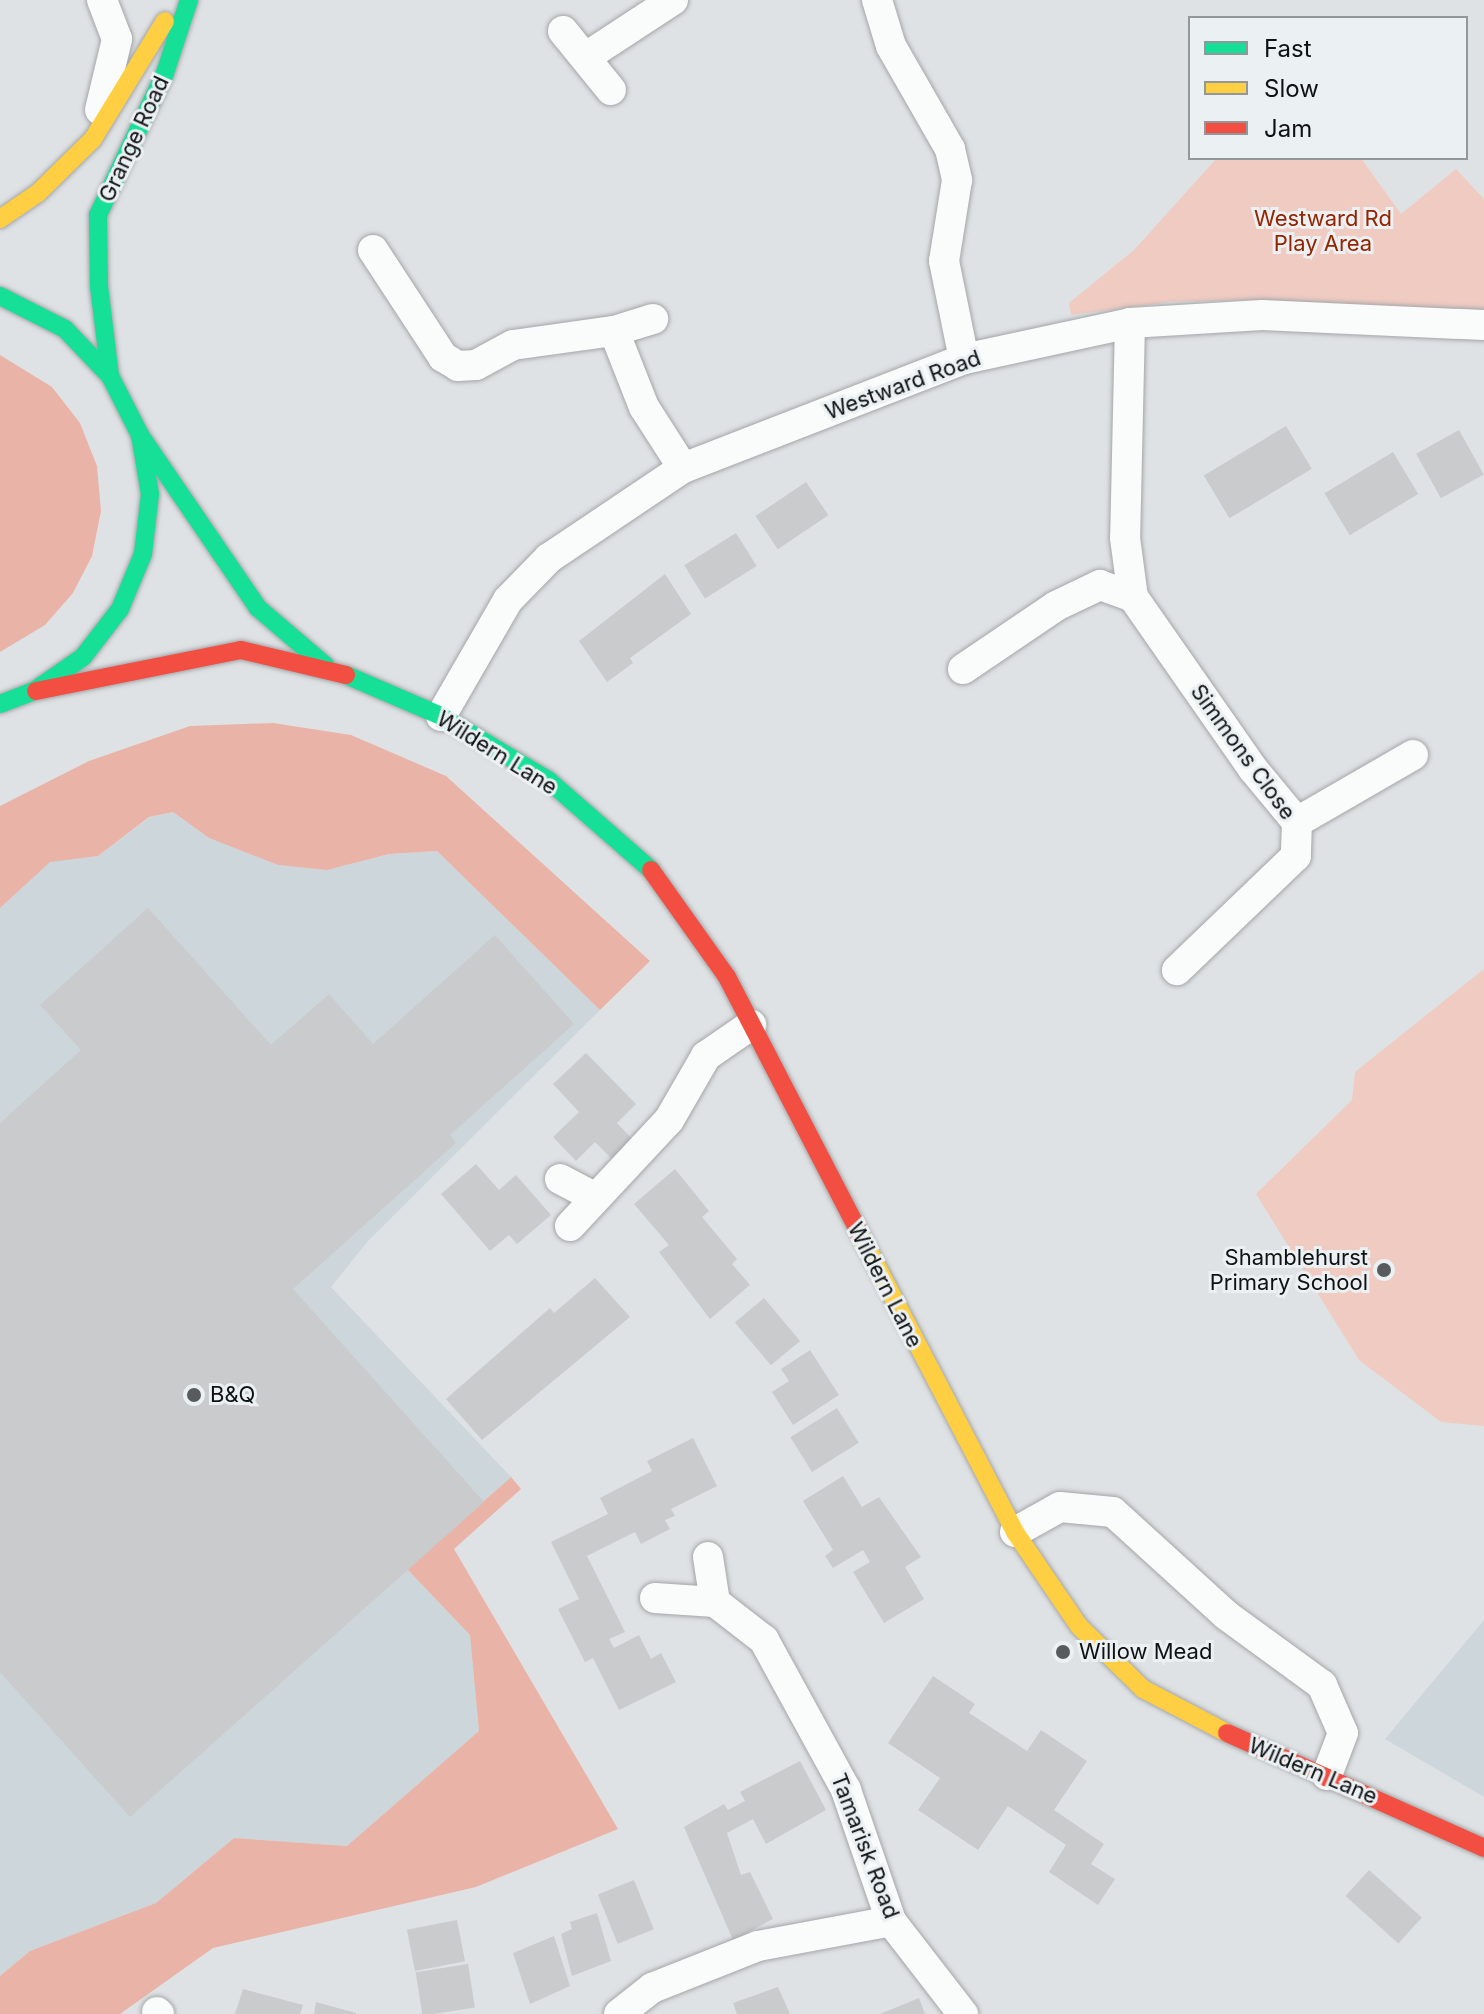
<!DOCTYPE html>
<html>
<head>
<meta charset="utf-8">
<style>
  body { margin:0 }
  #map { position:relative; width:1484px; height:2014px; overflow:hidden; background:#dfe2e4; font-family:Inter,sans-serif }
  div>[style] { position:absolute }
  .built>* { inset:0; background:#cdd6da }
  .green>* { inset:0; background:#efcbc2 }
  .forest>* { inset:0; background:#e9b4a7 }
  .building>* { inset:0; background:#c9cbcd; transform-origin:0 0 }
  .roads { filter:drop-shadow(0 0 2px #a4a6a8) drop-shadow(0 0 2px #a4a6a8) }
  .street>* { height:30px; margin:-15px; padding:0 15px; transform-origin:15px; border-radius:15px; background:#fafbfb }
  .fast>* { height:18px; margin:-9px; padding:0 9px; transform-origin:9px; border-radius:9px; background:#16e098 }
  .slow>* { height:18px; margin:-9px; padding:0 9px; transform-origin:9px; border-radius:9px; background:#ffcf43 }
  .jam>* { height:18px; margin:-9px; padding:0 9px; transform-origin:9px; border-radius:9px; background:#f24e42 }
  .dots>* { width:22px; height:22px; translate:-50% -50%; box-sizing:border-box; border:4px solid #ebf0f3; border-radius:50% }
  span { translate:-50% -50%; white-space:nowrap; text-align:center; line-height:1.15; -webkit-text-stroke:6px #ebf0f3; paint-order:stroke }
  .street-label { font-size:22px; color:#101212 }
  .park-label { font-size:22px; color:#962400 }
  .poi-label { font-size:22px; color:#101212 }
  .right { translate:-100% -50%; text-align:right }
  .left { translate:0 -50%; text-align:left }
  .legend { position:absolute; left:1188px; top:16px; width:280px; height:144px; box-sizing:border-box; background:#ebf0f3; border:2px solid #939799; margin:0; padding:10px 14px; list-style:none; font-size:24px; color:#101212 }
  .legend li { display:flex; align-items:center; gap:16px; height:40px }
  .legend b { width:40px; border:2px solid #939799 }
</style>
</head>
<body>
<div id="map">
  <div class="built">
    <i style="clip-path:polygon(173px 812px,209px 838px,278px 865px,327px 870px,389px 854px,437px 851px,600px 1010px,368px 1241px,331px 1287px,511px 1477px,407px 1569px,470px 1635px,479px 1731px,347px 1846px,234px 1838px,156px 1903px,30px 1951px,0 1976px,0 908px,50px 861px,98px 856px,150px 817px)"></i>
    <i style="clip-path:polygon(1484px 1620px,1484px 1797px,1385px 1739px)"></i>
  </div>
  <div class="green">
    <i style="clip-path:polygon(1217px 158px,1361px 158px,1401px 214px,1456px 169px,1484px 199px,1484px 312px,1403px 313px,1249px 300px,1170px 302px,1071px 315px,1069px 303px,1134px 250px)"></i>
    <i style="clip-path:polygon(1484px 969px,1484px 1426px,1441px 1422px,1359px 1360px,1256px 1194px,1352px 1100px,1355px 1072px)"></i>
  </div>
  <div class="forest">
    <i style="clip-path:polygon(0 355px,52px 387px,80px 423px,97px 466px,101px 511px,92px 556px,73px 593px,45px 625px,0 652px)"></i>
    <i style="clip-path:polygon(273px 723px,351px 735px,446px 776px,650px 961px,600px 1010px,437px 851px,389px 854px,327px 870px,278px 865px,209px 838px,173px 812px,149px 817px,98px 856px,50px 862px,0 908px,0 806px,89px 761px,190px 726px)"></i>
    <i style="clip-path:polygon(511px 1477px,521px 1489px,454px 1549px,618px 1829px,476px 1887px,213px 1948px,120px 2014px,0 2014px,0 1976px,30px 1951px,156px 1903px,234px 1838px,347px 1846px,479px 1731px,470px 1635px,407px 1569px)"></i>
  </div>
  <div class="building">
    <i style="left:1286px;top:426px;width:50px;height:96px;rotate:59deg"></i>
    <i style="left:1459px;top:430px;width:51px;height:49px;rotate:61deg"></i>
    <i style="left:1393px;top:452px;width:49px;height:80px;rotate:59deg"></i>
    <i style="left:806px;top:482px;width:40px;height:61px;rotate:56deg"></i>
    <i style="left:736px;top:533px;width:39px;height:61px;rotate:58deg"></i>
    <i style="clip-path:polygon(665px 574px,691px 614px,630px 658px,633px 663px,607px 682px,579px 641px)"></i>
    <i style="clip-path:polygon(148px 908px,271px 1045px,329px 994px,373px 1044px,495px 935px,574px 1024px,450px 1135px,456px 1143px,293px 1289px,484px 1502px,130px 1817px,0 1672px,0 1123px,81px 1050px,40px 1005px)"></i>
    <i style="clip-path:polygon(586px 1053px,636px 1104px,617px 1123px,635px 1142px,615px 1162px,595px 1142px,576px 1161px,553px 1137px,579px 1112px,553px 1084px)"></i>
    <i style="clip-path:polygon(476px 1164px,499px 1190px,516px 1175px,551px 1215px,517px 1244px,509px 1235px,490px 1251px,441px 1194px)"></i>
    <i style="clip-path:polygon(675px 1169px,709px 1211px,702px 1217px,737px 1259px,732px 1264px,750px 1285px,710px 1319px,659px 1252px,669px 1245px,634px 1204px)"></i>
    <i style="clip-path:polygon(595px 1278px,630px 1317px,482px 1440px,446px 1399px,550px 1308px,554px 1313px)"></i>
    <i style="left:764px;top:1298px;width:56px;height:38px;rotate:50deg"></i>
    <i style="clip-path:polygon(810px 1350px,839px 1395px,793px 1425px,772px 1392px,789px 1381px,781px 1369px)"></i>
    <i style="left:837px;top:1408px;width:41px;height:55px;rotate:58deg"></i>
    <i style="clip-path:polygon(693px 1438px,717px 1486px,671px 1509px,675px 1516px,665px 1520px,670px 1529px,641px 1544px,635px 1532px,587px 1556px,625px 1632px,609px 1639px,614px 1648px,639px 1635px,651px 1659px,661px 1653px,676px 1682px,619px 1710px,593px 1658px,585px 1662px,558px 1609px,579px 1599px,551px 1542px,608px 1514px,600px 1498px,652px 1471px,647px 1461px)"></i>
    <i style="clip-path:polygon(843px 1476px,862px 1507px,879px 1497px,921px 1557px,905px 1567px,924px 1599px,884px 1623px,853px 1572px,870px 1562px,863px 1550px,833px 1568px,825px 1556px,833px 1550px,803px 1501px)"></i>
    <i style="clip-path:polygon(933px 1676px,975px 1704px,969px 1713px,1027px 1751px,1041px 1730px,1087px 1761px,1054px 1810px,1104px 1844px,1091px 1864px,1115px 1879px,1098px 1905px,1049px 1872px,1066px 1845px,1008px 1806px,978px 1850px,918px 1810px,940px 1778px,888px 1743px)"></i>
    <i style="clip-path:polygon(800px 1761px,826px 1810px,766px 1844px,753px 1819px,727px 1833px,741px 1875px,750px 1872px,773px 1919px,733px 1940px,684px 1827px,724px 1804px,728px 1810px,745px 1801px,740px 1792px)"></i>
    <i style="left:1369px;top:1870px;width:71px;height:35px;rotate:42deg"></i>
    <i style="left:634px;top:1880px;width:53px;height:39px;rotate:68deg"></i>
    <i style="clip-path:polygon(597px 1913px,611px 1961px,572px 1976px,561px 1934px,572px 1929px,570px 1922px)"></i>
    <i style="left:457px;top:1920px;width:42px;height:51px;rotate:79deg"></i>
    <i style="clip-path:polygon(554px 1936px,570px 1986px,530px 2004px,513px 1953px)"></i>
    <i style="left:468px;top:1964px;width:44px;height:53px;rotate:81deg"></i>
    <i style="clip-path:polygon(778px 1987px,790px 2014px,737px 2014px,733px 2003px)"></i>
    <i style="clip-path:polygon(243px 1989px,303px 2005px,300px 2014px,235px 2014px)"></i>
    <i style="clip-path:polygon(919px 1998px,925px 2014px,880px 2014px)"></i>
    <i style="clip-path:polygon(316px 2002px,356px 2013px,356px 2014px,314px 2014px)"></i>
  </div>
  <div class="roads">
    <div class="street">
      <i style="left:877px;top:0;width:48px;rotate:73.1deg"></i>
      <i style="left:891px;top:46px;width:119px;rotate:60.2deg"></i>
      <i style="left:950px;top:149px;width:32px;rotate:77deg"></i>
      <i style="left:957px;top:180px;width:82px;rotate:99.1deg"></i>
      <i style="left:944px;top:261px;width:100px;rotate:78.5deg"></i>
      <i style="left:563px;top:31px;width:76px;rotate:50.9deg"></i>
      <i style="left:586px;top:57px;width:104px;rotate:-33.2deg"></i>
      <i style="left:100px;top:110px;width:73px;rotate:-76.5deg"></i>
      <i style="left:117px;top:39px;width:42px;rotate:-111deg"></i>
      <i style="left:373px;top:250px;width:128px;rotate:56.8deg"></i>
      <i style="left:443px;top:357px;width:17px;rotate:31deg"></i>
      <i style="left:458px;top:366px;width:18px;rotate:-3deg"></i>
      <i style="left:476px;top:365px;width:42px;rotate:-28.4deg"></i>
      <i style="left:513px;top:345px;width:102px;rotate:-7.9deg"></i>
      <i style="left:614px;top:331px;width:41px;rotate:-17.1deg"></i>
      <i style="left:1130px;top:323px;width:215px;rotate:91.3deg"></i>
      <i style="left:1125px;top:538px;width:60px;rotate:82.3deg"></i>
      <i style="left:1133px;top:597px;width:210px;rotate:55.1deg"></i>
      <i style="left:1253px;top:769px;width:69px;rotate:50.3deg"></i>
      <i style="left:1297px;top:822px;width:34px;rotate:92deg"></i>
      <i style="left:1296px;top:856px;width:165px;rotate:136.2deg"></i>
      <i style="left:614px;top:331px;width:82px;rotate:68.5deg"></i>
      <i style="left:644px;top:407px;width:72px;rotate:57.4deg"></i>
      <i style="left:963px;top:669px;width:112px;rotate:-34.1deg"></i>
      <i style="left:1056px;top:606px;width:49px;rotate:-25.5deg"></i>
      <i style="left:1100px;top:585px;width:35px;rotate:20deg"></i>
      <i style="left:441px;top:716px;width:134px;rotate:-60deg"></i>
      <i style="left:508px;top:600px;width:59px;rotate:-45.7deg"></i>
      <i style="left:549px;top:558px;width:161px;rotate:-33.9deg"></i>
      <i style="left:683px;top:468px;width:301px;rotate:-21.2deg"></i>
      <i style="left:964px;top:359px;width:170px;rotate:-12.2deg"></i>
      <i style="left:1130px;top:323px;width:132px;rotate:-3.5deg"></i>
      <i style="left:1262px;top:315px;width:222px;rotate:2.6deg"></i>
      <i style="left:1297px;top:822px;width:134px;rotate:-30deg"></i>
      <i style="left:560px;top:1179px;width:38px;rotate:28deg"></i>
      <i style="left:570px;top:1226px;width:145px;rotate:-47deg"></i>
      <i style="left:669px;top:1120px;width:74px;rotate:-60deg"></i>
      <i style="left:706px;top:1056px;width:55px;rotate:-34.6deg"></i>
      <i style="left:1015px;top:1532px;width:51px;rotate:-29.1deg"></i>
      <i style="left:1060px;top:1507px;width:53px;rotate:5.4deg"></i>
      <i style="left:1113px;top:1512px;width:153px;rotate:42.3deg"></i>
      <i style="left:1226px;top:1615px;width:119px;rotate:36.1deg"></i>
      <i style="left:1322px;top:1685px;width:52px;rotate:66.4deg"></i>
      <i style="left:1343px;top:1733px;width:45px;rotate:110.9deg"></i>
      <i style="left:708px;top:1557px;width:46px;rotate:81.2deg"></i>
      <i style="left:655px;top:1598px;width:60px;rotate:3.8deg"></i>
      <i style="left:715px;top:1602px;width:62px;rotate:37.8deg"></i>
      <i style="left:764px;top:1640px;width:171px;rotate:61.3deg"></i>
      <i style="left:846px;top:1790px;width:139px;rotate:71deg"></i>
      <i style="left:891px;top:1921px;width:118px;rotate:52.3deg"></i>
      <i style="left:157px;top:2012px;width:3px;rotate:45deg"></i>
      <i style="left:619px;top:2014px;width:42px;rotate:-38.2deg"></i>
      <i style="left:652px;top:1988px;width:114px;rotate:-21.6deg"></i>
      <i style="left:758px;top:1946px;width:135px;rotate:-10.6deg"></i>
    </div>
    <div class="fast">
      <i style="left:0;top:296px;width:73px;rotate:26.9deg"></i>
      <i style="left:65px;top:329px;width:65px;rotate:46.2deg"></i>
      <i style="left:110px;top:376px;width:66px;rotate:63deg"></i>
      <i style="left:140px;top:435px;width:60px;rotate:80.4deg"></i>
      <i style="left:150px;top:494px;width:60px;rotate:96.7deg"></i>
      <i style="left:143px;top:554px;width:60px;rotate:112.7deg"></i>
      <i style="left:120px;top:609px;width:61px;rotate:127.6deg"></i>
      <i style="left:83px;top:657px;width:60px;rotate:145.2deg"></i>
      <i style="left:34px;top:691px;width:36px;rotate:159deg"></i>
      <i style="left:110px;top:376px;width:90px;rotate:-97deg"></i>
      <i style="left:99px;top:287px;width:72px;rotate:-90.8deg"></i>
      <i style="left:98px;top:215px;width:157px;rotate:-64.7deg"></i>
      <i style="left:165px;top:73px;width:77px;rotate:-71.8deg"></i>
      <i style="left:140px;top:435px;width:209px;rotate:55.7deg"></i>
      <i style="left:258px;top:608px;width:89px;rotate:40.5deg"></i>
      <i style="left:346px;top:675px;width:103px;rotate:23.3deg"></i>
      <i style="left:441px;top:716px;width:125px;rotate:30.9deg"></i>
      <i style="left:548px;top:780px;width:137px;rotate:41.1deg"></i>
    </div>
    <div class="slow">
      <i style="left:0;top:219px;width:46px;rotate:-34.4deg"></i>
      <i style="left:38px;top:193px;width:77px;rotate:-44.5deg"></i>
      <i style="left:93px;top:139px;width:138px;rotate:-58.6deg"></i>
      <i style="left:859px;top:1232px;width:338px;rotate:62.5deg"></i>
      <i style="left:1015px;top:1532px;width:114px;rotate:55.8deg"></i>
      <i style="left:1079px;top:1626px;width:90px;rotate:44.5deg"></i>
      <i style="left:1143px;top:1689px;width:95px;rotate:27.6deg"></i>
    </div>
    <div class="jam">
      <i style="left:36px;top:691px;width:209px;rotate:-11.3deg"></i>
      <i style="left:241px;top:650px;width:108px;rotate:13.4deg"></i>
      <i style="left:651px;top:870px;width:131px;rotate:54.6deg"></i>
      <i style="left:727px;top:977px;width:287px;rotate:62.6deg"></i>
      <i style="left:1227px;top:1733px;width:282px;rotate:24.1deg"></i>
    </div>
  </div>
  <div class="dots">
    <i style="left:1384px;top:1270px;background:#585b5c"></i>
    <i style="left:194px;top:1395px;background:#585b5c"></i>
    <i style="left:1063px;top:1652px;background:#585b5c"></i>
  </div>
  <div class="street-label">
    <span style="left:134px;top:139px;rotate:-65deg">Grange Road</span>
    <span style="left:903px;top:385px;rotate:-20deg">Westward Road</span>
    <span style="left:1243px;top:752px;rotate:54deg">Simmons Close</span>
    <span style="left:497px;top:753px;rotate:32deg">Wildern Lane</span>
    <span style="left:885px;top:1285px;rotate:63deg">Wildern Lane</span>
    <span style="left:1313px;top:1771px;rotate:23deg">Wildern Lane</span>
    <span style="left:865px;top:1846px;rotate:69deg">Tamarisk Road</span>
  </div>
  <div class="park-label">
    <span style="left:1323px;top:231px">Westward Rd<br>Play Area</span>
  </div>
  <div class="poi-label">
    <span class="right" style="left:1368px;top:1270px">Shamblehurst<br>Primary School</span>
    <span class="left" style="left:210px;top:1395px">B&amp;Q</span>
    <span class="left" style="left:1079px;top:1652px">Willow Mead</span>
  </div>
  <ul class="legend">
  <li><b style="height:10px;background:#16e098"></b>Fast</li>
  <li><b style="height:10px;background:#ffcf43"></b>Slow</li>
  <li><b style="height:10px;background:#f24e42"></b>Jam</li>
  </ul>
</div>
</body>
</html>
